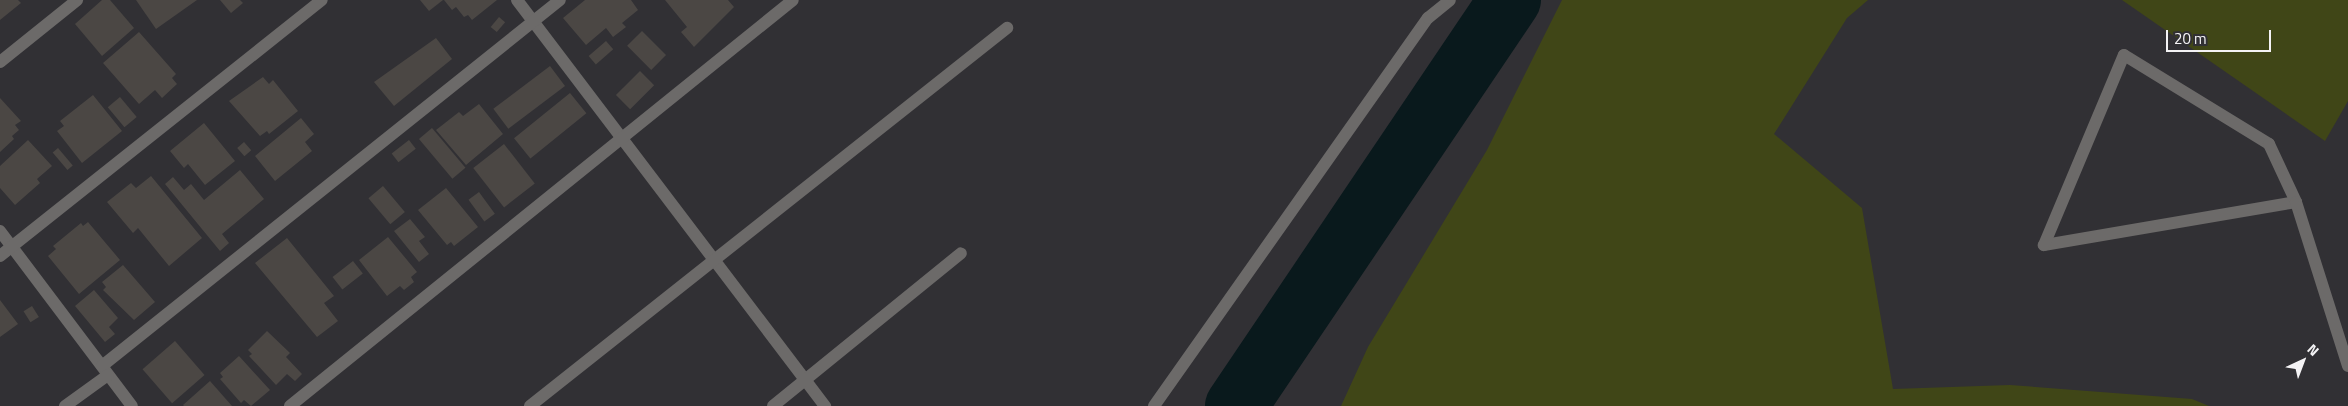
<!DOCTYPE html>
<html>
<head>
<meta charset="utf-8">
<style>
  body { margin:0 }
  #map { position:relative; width:2348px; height:406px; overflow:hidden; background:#313034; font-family:"Titillium Web",sans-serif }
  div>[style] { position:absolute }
  .green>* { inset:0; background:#404617 }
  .river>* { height:62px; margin:-31px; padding:0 31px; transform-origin:31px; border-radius:31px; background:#09191c }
  .building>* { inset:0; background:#4b4744; transform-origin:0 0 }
  .minor>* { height:12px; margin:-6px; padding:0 6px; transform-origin:6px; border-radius:6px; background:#6c6a69 }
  span { translate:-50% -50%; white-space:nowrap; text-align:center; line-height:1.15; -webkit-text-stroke:4.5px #313034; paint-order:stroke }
  .north { position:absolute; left:2278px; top:336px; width:50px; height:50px; -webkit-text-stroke:4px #313034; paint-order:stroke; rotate:43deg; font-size:14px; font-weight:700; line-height:20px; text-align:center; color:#f4f3f5 }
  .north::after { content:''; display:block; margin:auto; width:18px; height:22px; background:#f4f3f5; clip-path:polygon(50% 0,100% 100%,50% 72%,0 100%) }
  .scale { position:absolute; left:2166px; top:30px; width:105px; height:22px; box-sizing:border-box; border:2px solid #f4f3f5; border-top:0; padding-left:6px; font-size:15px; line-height:18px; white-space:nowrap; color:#f4f3f5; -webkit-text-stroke:4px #313034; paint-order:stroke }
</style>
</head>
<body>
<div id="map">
  <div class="green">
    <i style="clip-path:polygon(1562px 0,1868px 0,1847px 18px,1774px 134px,1862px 208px,1893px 389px,2010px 385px,2192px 399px,2209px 406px,1341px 406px,1368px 347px,1487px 150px)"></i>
    <i style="clip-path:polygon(2122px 0,2348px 0,2348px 101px,2325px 141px)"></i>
  </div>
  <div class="river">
    <i style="left:1236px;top:406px;width:490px;rotate:-56deg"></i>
  </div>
  <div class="building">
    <i style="clip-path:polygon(0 0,18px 0,21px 3px,0 20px)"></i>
    <i style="clip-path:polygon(102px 0,110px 0,134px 28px,102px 56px,75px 24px)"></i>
    <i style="clip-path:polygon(136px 0,197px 0,156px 29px)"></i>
    <i style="clip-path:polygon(220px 0,240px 0,243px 3px,231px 13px)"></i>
    <i style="clip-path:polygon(420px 0,443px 0,429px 11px)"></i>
    <i style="clip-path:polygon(444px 0,497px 0,472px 20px,468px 15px,464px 17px,456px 7px,452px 10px)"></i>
    <i style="clip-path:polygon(585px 0,631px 0,638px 10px,622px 23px,626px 27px,613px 37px,606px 28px,586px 45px,563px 18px)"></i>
    <i style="clip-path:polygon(665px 0,728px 0,734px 7px,694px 47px,681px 32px,687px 27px)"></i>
    <i style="left:499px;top:17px;width:8px;height:13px;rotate:40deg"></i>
    <i style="left:642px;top:31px;width:34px;height:21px;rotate:45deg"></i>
    <i style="clip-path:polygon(139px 32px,176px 74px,172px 78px,177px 84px,162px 98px,155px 90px,139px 104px,103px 63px)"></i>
    <i style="clip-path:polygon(436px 38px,452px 59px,394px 106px,374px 82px)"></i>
    <i style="left:606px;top:41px;width:11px;height:23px;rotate:49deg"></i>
    <i style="left:550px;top:66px;width:25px;height:71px;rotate:53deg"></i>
    <i style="left:640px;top:71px;width:20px;height:34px;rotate:45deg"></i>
    <i style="clip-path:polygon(263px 77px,269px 84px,273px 80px,298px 111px,269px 134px,267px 131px,260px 136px,229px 101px)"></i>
    <i style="left:570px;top:93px;width:26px;height:72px;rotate:51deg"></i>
    <i style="clip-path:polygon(93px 95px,122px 131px,82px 163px,57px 131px,64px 126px,60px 121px)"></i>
    <i style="left:120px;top:97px;width:26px;height:16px;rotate:50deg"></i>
    <i style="clip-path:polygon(0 98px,21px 121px,15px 125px,19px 130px,12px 136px,14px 139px,0 152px)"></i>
    <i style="clip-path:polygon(479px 104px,503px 134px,466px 165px,436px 130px,459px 112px,463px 116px)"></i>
    <i style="clip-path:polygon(301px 118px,314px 134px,305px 142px,312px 151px,275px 181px,255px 156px)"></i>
    <i style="clip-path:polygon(204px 123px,235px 161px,205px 185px,188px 164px,184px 168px,170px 151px)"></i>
    <i style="left:432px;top:128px;width:52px;height:17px;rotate:50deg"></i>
    <i style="clip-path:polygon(28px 140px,52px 166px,37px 179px,40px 183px,15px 205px,0 188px,0 166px)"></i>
    <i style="left:409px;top:140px;width:11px;height:22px;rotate:52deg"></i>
    <i style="left:244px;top:142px;width:11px;height:9px;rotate:49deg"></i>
    <i style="left:504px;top:144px;width:50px;height:39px;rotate:52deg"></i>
    <i style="left:58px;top:148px;width:23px;height:7px;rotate:50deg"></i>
    <i style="clip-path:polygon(240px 170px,264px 199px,222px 234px,229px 243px,220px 251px,165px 184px,173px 177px,184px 190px,191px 184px,204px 200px)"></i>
    <i style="clip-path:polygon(151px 176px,202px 238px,169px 266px,138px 228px,133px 233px,107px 202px,131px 183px,136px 188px)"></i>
    <i style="left:383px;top:186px;width:34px;height:19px;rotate:50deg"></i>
    <i style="clip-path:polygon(446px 188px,478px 227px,454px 246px,451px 242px,447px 245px,418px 210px)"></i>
    <i style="left:479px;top:192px;width:27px;height:13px;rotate:54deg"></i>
    <i style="clip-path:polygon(410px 219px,425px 237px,419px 241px,429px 254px,419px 262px,394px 231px)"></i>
    <i style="clip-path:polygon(88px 222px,120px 260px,79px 294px,48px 256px,56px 249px,53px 246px,81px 223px,83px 226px)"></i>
    <i style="clip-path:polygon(388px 237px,417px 272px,411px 277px,414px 282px,404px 290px,400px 286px,387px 296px,359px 260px)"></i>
    <i style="clip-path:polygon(287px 238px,334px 296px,324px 303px,338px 321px,317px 337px,255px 263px)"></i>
    <i style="left:353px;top:261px;width:16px;height:26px;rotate:52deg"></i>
    <i style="clip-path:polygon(123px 265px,155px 302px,134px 320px,103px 290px,106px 287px,102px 282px)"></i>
    <i style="clip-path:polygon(94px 290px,118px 318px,109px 327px,115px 334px,105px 342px,75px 306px)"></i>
    <i style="clip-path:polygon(0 300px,18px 324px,0 337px)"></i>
    <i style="left:32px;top:306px;width:13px;height:10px;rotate:58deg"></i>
    <i style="clip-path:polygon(267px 331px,290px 353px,286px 357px,302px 374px,295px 381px,287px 374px,276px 385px,249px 356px,252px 354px,248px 350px)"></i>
    <i style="left:175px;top:341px;width:45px;height:43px;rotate:49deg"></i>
    <i style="clip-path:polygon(239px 356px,270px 390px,251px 406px,244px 400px,241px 403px,220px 379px,223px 377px,220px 373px)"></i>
    <i style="clip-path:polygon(210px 381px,232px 406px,184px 406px,183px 405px)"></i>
  </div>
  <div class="minor">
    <i style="left:517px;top:0;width:510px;rotate:52.82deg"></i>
    <i style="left:0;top:62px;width:99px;rotate:-38.8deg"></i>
    <i style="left:2296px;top:202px;width:256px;rotate:170.3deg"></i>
    <i style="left:2044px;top:245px;width:206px;rotate:-67.2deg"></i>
    <i style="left:2124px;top:55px;width:170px;rotate:31.5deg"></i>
    <i style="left:2269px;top:144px;width:64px;rotate:65deg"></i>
    <i style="left:2296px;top:202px;width:172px;rotate:72.4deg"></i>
    <i style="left:0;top:231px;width:219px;rotate:53deg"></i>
    <i style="left:0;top:256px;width:411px;rotate:-38.5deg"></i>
    <i style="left:102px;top:366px;width:586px;rotate:-38.63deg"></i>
    <i style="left:65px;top:406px;width:53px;rotate:-35.8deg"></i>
    <i style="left:290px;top:406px;width:646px;rotate:-38.91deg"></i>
    <i style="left:530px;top:406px;width:609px;rotate:-38.4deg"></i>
    <i style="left:773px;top:406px;width:242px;rotate:-39.1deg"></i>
    <i style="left:1154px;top:406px;width:475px;rotate:-54.8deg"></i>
    <i style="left:1428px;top:18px;width:28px;rotate:-39deg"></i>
  </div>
  <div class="north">N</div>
  <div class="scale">20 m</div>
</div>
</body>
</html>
